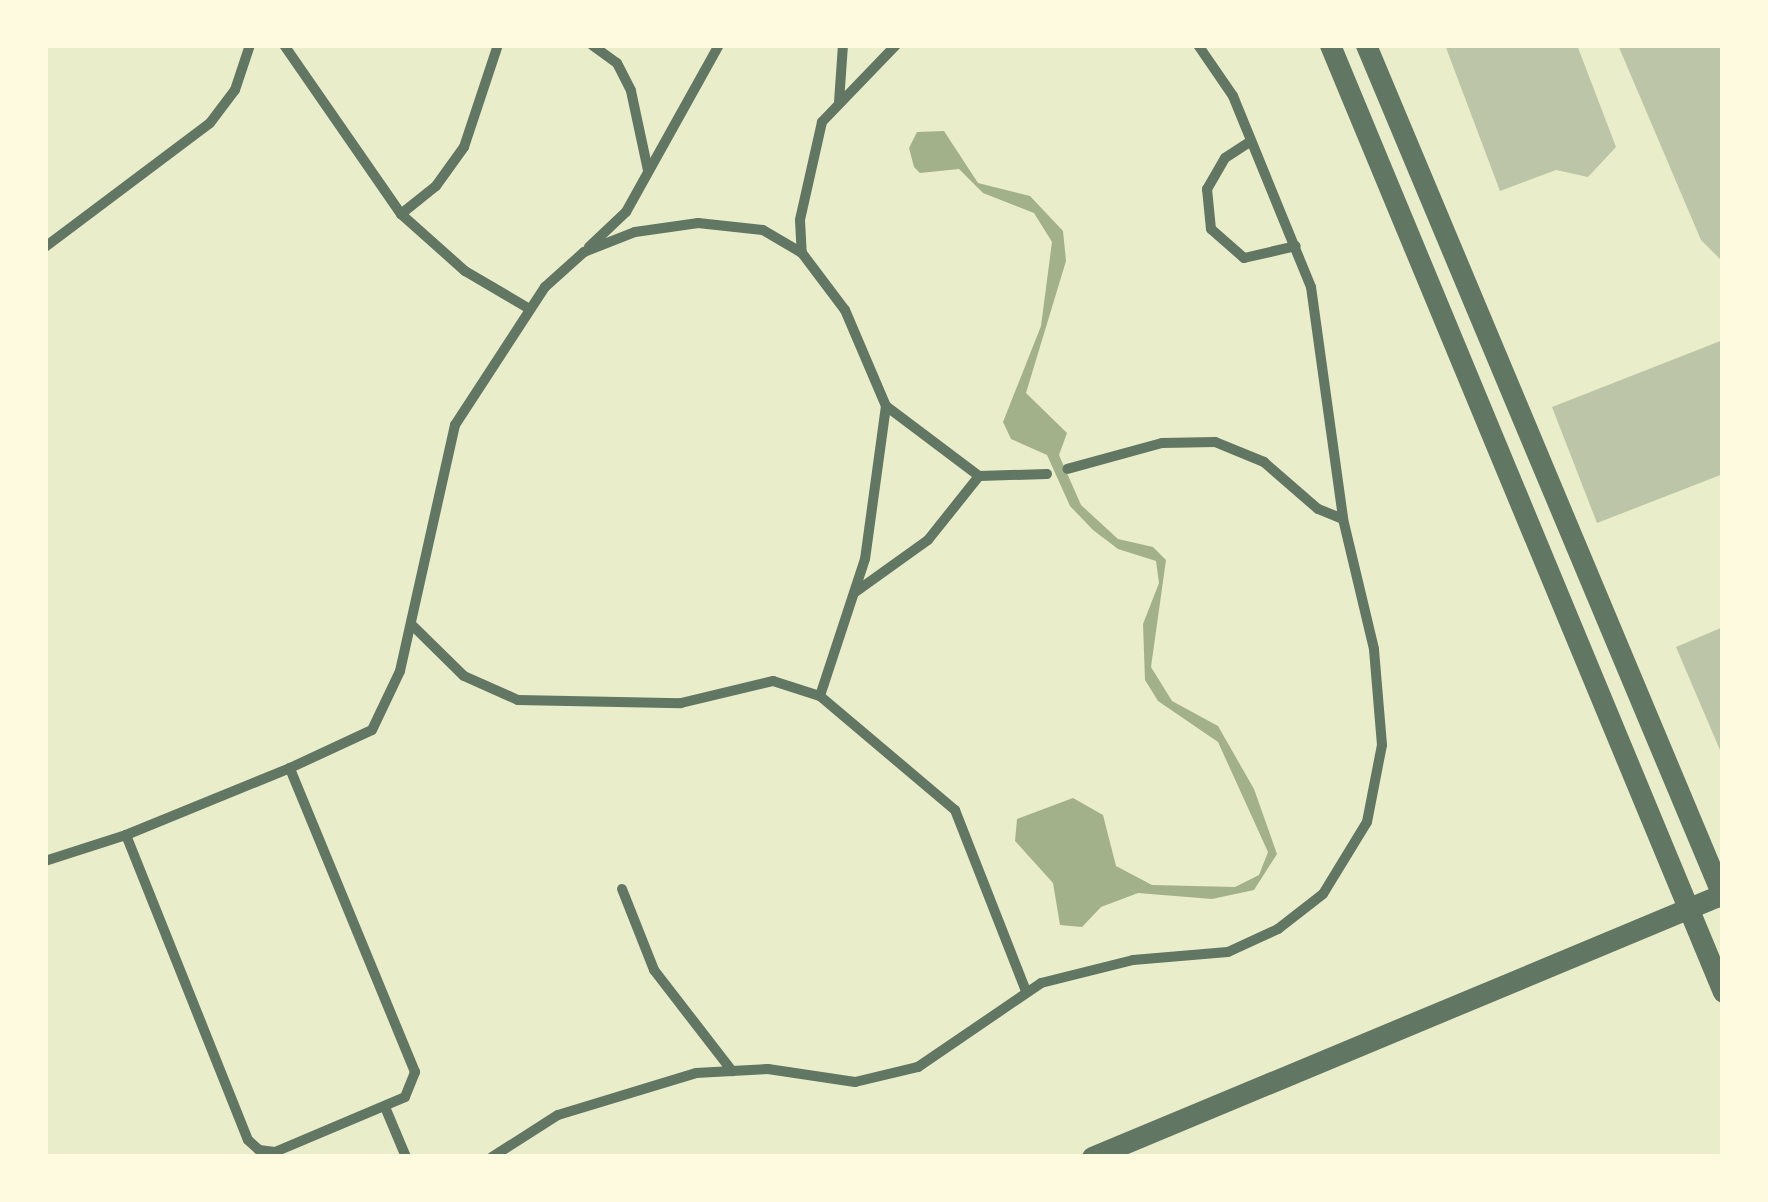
<!DOCTYPE html>
<html>
<head>
<meta charset="utf-8">
<style>
  body { margin:0 }
  #map { position:relative; width:1768px; height:1202px; overflow:hidden; background:#e9edc9; font-family:"Asap Condensed",sans-serif }
  div>[style] { position:absolute }
  .water>* { inset:0; background:#a3b18a }
  .building>* { inset:0; background:#bcc5a7 }
  .pedestrian>* { height:10px; margin:-5px; padding:0 5px; transform-origin:5px; border-radius:5px; background:#617663 }
  .tertiary>* { height:21px; margin:-10.5px; padding:0 10.5px; transform-origin:10.5px; border-radius:10.5px; background:#617663 }
  span { translate:-50% -50%; white-space:nowrap; text-align:center; line-height:1.15; -webkit-text-stroke:9px #fefae0; paint-order:stroke }
  .frame { position:absolute; inset:0; border:48px solid #fefae0; pointer-events:none }
</style>
</head>
<body>
<div id="map">
  <div class="water">
    <i style="clip-path:polygon(944px 131px,978px 183px,1030px 196px,1063px 231px,1066px 261px,1026px 393px,1067px 433px,1059px 455px,1081px 505px,1118px 539px,1153px 547px,1166px 560px,1151px 667px,1172px 701px,1218px 726px,1254px 789px,1277px 854px,1254px 890px,1212px 899px,1138px 893px,1101px 907px,1082px 927px,1060px 925px,1053px 883px,1015px 841px,1017px 819px,1073px 798px,1103px 815px,1116px 866px,1152px 885px,1235px 887px,1259px 875px,1268px 852px,1218px 742px,1158px 701px,1145px 680px,1143px 624px,1159px 583px,1156px 561px,1118px 549px,1093px 530px,1070px 506px,1047px 455px,1011px 439px,1003px 422px,1041px 326px,1052px 242px,1034px 213px,983px 193px,959px 169px,920px 173px,914px 167px,909px 148px,917px 132px)"></i>
  </div>
  <div class="building">
    <i style="clip-path:polygon(1445px 45px,1577px 45px,1616px 147px,1588px 177px,1556px 170px,1500px 191px)"></i>
    <i style="clip-path:polygon(1618px 45px,1723px 45px,1723px 262px,1701px 240px)"></i>
    <i style="clip-path:polygon(1723px 340px,1723px 474px,1597px 523px,1552px 407px)"></i>
    <i style="clip-path:polygon(1723px 627px,1723px 757px,1676px 647px)"></i>
  </div>
  <div class="pedestrian">
    <i style="left:284px;top:45px;width:206px;rotate:55.3deg"></i>
    <i style="left:401px;top:214px;width:86px;rotate:41.7deg"></i>
    <i style="left:465px;top:271px;width:73px;rotate:30.4deg"></i>
    <i style="left:592px;top:45px;width:31px;rotate:36deg"></i>
    <i style="left:617px;top:63px;width:31px;rotate:63deg"></i>
    <i style="left:631px;top:91px;width:81px;rotate:77.9deg"></i>
    <i style="left:896px;top:45px;width:107px;rotate:133.9deg"></i>
    <i style="left:822px;top:122px;width:100px;rotate:102.7deg"></i>
    <i style="left:800px;top:220px;width:33px;rotate:87deg"></i>
    <i style="left:802px;top:253px;width:71px;rotate:53deg"></i>
    <i style="left:845px;top:310px;width:104px;rotate:66.9deg"></i>
    <i style="left:886px;top:406px;width:154px;rotate:97.8deg"></i>
    <i style="left:865px;top:559px;width:144px;rotate:108.2deg"></i>
    <i style="left:820px;top:696px;width:177px;rotate:40.2deg"></i>
    <i style="left:955px;top:810px;width:194px;rotate:68.6deg"></i>
    <i style="left:1198px;top:45px;width:62px;rotate:55.5deg"></i>
    <i style="left:1233px;top:96px;width:206px;rotate:67.8deg"></i>
    <i style="left:1311px;top:287px;width:234px;rotate:82.1deg"></i>
    <i style="left:839px;top:102px;width:57px;rotate:-86deg"></i>
    <i style="left:1248px;top:143px;width:27px;rotate:147deg"></i>
    <i style="left:1225px;top:158px;width:36px;rotate:120deg"></i>
    <i style="left:1207px;top:189px;width:40px;rotate:84.3deg"></i>
    <i style="left:1211px;top:229px;width:44px;rotate:41.3deg"></i>
    <i style="left:1244px;top:258px;width:53px;rotate:-13deg"></i>
    <i style="left:401px;top:214px;width:45px;rotate:-38.7deg"></i>
    <i style="left:436px;top:186px;width:48px;rotate:-54.3deg"></i>
    <i style="left:464px;top:147px;width:108px;rotate:-71.6deg"></i>
    <i style="left:45px;top:247px;width:206px;rotate:-36.9deg"></i>
    <i style="left:210px;top:123px;width:41px;rotate:-52.9deg"></i>
    <i style="left:235px;top:90px;width:47px;rotate:-71.6deg"></i>
    <i style="left:589px;top:247px;width:51px;rotate:-43.4deg"></i>
    <i style="left:626px;top:212px;width:191px;rotate:-60.9deg"></i>
    <i style="left:886px;top:406px;width:116px;rotate:37deg"></i>
    <i style="left:979px;top:476px;width:68px;rotate:-1.7deg"></i>
    <i style="left:854px;top:593px;width:91px;rotate:-35.6deg"></i>
    <i style="left:928px;top:540px;width:82px;rotate:-51.4deg"></i>
    <i style="left:411px;top:624px;width:74px;rotate:44.5deg"></i>
    <i style="left:464px;top:676px;width:59px;rotate:24deg"></i>
    <i style="left:518px;top:700px;width:163px;rotate:1.1deg"></i>
    <i style="left:681px;top:703px;width:95px;rotate:-13.4deg"></i>
    <i style="left:773px;top:681px;width:49px;rotate:17.7deg"></i>
    <i style="left:126px;top:835px;width:177px;rotate:-22.2deg"></i>
    <i style="left:45px;top:861px;width:85px;rotate:-17.8deg"></i>
    <i style="left:126px;top:835px;width:328px;rotate:68.2deg"></i>
    <i style="left:248px;top:1140px;width:15px;rotate:42deg"></i>
    <i style="left:259px;top:1150px;width:16px;rotate:7deg"></i>
    <i style="left:275px;top:1152px;width:141px;rotate:-22.9deg"></i>
    <i style="left:405px;top:1097px;width:27px;rotate:-68deg"></i>
    <i style="left:415px;top:1072px;width:329px;rotate:-112.4deg"></i>
    <i style="left:290px;top:768px;width:90px;rotate:-24.9deg"></i>
    <i style="left:372px;top:730px;width:65px;rotate:-64.6deg"></i>
    <i style="left:400px;top:671px;width:252px;rotate:-77.4deg"></i>
    <i style="left:455px;top:425px;width:165px;rotate:-56.9deg"></i>
    <i style="left:545px;top:287px;width:52px;rotate:-41.9deg"></i>
    <i style="left:584px;top:252px;width:55px;rotate:-21.4deg"></i>
    <i style="left:635px;top:232px;width:64px;rotate:-8.1deg"></i>
    <i style="left:698px;top:223px;width:65px;rotate:6.1deg"></i>
    <i style="left:763px;top:230px;width:45px;rotate:30.5deg"></i>
    <i style="left:622px;top:889px;width:87px;rotate:68.4deg"></i>
    <i style="left:654px;top:970px;width:128px;rotate:52.3deg"></i>
    <i style="left:385px;top:1107px;width:54px;rotate:67.2deg"></i>
    <i style="left:492px;top:1157px;width:78px;rotate:-32.5deg"></i>
    <i style="left:558px;top:1115px;width:144px;rotate:-16.9deg"></i>
    <i style="left:696px;top:1073px;width:72px;rotate:-3.2deg"></i>
    <i style="left:768px;top:1069px;width:88px;rotate:8.5deg"></i>
    <i style="left:855px;top:1082px;width:65px;rotate:-13.4deg"></i>
    <i style="left:918px;top:1067px;width:149px;rotate:-34.3deg"></i>
    <i style="left:1041px;top:983px;width:95px;rotate:-14deg"></i>
    <i style="left:1133px;top:960px;width:95px;rotate:-4.8deg"></i>
    <i style="left:1228px;top:952px;width:55px;rotate:-24.7deg"></i>
    <i style="left:1278px;top:929px;width:57px;rotate:-37.9deg"></i>
    <i style="left:1323px;top:894px;width:84px;rotate:-58.6deg"></i>
    <i style="left:1367px;top:822px;width:78px;rotate:-79deg"></i>
    <i style="left:1382px;top:745px;width:96px;rotate:-94.8deg"></i>
    <i style="left:1374px;top:649px;width:134px;rotate:-103.4deg"></i>
    <i style="left:1343px;top:519px;width:27px;rotate:-158deg"></i>
    <i style="left:1318px;top:509px;width:72px;rotate:-139deg"></i>
    <i style="left:1264px;top:462px;width:53px;rotate:-157.8deg"></i>
    <i style="left:1215px;top:442px;width:53px;rotate:178.9deg"></i>
    <i style="left:1162px;top:443px;width:98px;rotate:164.7deg"></i>
  </div>
  <div class="tertiary">
    <i style="left:1330px;top:45px;width:1025px;rotate:67.46deg"></i>
    <i style="left:1366px;top:45px;width:924px;rotate:67.27deg"></i>
    <i style="left:1092px;top:1157px;width:684px;rotate:-22.63deg"></i>
  </div>
  <div class="frame"></div>
</div>
</body>
</html>
